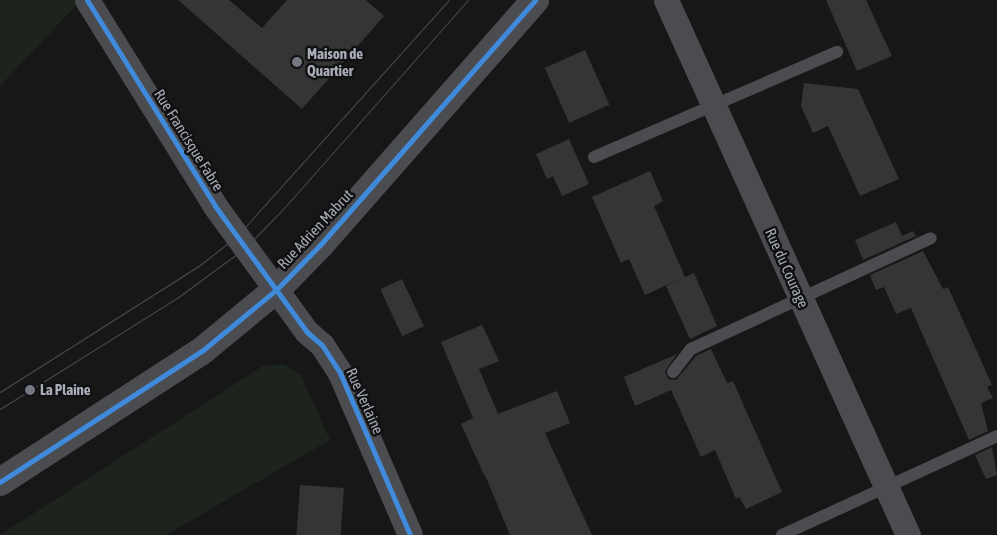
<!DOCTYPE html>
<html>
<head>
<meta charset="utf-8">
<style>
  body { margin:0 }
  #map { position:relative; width:997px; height:535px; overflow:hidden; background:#171717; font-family:"Asap Condensed",sans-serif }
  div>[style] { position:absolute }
  .green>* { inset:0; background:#1d241e }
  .building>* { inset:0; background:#353536; transform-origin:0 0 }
  .service>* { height:12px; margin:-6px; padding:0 6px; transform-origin:6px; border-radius:6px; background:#4b4c50 }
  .minor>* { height:25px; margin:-12.5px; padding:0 12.5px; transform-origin:12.5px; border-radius:12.5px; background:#4b4c50 }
  .tertiary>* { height:28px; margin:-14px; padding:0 14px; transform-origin:14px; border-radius:14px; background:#4b4c50 }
  .tram>* { height:1px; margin:-0.5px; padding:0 0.5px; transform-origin:0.5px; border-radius:0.5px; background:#4b4c4f }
  .cycleway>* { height:5px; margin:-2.5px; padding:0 2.5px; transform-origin:2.5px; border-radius:2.5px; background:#408adc }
  .dots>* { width:14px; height:14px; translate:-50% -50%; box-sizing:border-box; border:2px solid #111113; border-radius:50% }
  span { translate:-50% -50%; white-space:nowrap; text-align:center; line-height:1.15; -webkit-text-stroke:5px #111113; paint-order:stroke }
  .poi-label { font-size:15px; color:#a8adb8; font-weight:700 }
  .left { translate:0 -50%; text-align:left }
  .street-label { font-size:15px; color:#a8adb8 }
</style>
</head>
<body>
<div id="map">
  <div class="green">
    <i style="clip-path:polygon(0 0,81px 0,0 86px)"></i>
    <i style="clip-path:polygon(284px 364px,301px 375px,330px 440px,166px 535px,0 535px,263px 366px)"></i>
  </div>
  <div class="building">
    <i style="clip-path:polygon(178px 0,229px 0,262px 28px,287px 0,366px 0,384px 16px,302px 109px)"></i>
    <i style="clip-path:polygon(826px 0,866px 0,892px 56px,857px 71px)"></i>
    <i style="left:585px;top:50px;width:60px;height:44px;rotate:66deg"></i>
    <i style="clip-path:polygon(804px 83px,858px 89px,899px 179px,860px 196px,828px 126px,813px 133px,801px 106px)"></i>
    <i style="clip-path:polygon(569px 139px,589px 184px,562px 196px,553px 176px,547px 179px,536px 154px)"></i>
    <i style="clip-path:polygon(650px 171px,663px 201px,654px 206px,685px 277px,694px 273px,717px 326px,690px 339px,666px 286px,682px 278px,645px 295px,629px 259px,621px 263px,592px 197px)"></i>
    <i style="clip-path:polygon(896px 222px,902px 236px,913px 231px,916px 236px,863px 260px,855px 240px)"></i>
    <i style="clip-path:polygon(923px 251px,943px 289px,948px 287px,992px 385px,987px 387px,993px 398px,981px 403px,988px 431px,969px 440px,911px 308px,896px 314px,884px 287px,876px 290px,870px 275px)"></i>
    <i style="left:402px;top:279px;width:52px;height:24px;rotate:65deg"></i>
    <i style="clip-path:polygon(482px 325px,499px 361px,479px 369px,498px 414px,557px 391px,570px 423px,545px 433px,592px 535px,510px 535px,485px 475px,484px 475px,461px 424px,473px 418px,441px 342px)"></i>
    <i style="clip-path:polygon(711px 349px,727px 383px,733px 381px,782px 492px,746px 509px,739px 497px,736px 499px,715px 450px,701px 457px,671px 390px,635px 406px,624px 377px,677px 354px,665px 371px,668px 379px,676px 380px,696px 356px)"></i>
    <i style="clip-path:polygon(992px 447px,997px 475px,986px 479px,975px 455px)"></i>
    <i style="left:300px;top:485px;width:44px;height:50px;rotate:4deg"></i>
  </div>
  <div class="service">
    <i style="left:594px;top:157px;width:265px;rotate:-23.4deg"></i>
    <i style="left:673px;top:372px;width:29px;rotate:-52deg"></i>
    <i style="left:691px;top:349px;width:264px;rotate:-24.8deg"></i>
    <i style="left:782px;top:535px;width:237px;rotate:-24.7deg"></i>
  </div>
  <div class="minor">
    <i style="left:87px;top:0;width:243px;rotate:58.1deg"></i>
    <i style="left:215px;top:206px;width:156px;rotate:53.9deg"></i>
    <i style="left:307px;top:332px;width:20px;rotate:41deg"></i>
    <i style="left:322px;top:345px;width:33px;rotate:57deg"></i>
    <i style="left:340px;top:373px;width:176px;rotate:66.6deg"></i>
    <i style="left:666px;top:0;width:587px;rotate:65.66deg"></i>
  </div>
  <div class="tertiary">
    <i style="left:0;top:482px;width:242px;rotate:-33deg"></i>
    <i style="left:203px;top:350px;width:96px;rotate:-39.5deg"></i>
    <i style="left:277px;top:289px;width:62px;rotate:-45.7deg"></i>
    <i style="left:320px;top:245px;width:326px;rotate:-48.7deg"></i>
  </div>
  <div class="tram">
    <i style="left:0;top:392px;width:237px;rotate:-32.4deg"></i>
    <i style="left:200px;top:265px;width:47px;rotate:-38.1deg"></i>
    <i style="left:237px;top:236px;width:317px;rotate:-48.1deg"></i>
    <i style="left:0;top:409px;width:209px;rotate:-32.1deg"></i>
    <i style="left:177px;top:298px;width:84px;rotate:-36.3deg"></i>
    <i style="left:245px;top:248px;width:56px;rotate:-45.7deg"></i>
    <i style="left:284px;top:208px;width:278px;rotate:-48.5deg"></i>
  </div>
  <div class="cycleway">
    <i style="left:87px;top:0;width:243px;rotate:58.1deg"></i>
    <i style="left:215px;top:206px;width:156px;rotate:53.9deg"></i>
    <i style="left:307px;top:332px;width:20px;rotate:41deg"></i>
    <i style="left:322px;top:345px;width:33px;rotate:57deg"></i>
    <i style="left:340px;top:373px;width:176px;rotate:66.6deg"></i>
    <i style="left:0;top:482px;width:242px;rotate:-33deg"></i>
    <i style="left:203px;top:350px;width:96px;rotate:-39.5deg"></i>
    <i style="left:277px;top:289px;width:62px;rotate:-45.7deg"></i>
    <i style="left:320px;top:245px;width:326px;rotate:-48.7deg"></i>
  </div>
  <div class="dots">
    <i style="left:297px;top:62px;background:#757880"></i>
    <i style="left:30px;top:390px;background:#757880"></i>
  </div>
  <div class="poi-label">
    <span class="left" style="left:307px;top:62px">Maison de<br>Quartier</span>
    <span class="left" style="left:40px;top:390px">La Plaine</span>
  </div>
  <div class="street-label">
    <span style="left:189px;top:140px;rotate:58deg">Rue Francisque Fabre</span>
    <span style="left:315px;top:229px;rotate:-47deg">Rue Adrien Mabrut</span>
    <span style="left:787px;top:268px;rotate:66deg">Rue du Courage</span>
    <span style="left:365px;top:401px;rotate:66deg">Rue Verlaine</span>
  </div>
</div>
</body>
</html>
